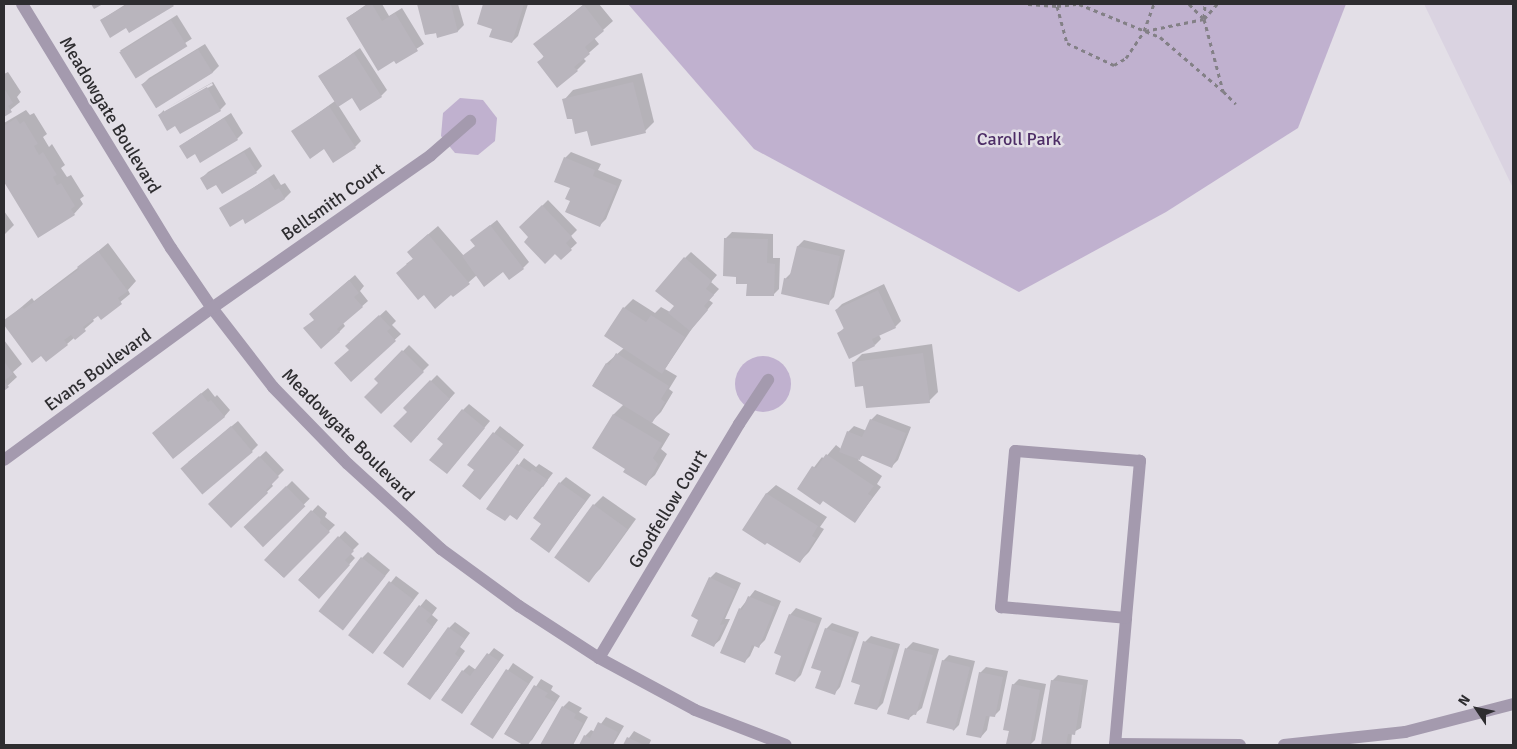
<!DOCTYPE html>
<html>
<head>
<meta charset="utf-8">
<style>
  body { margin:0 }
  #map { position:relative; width:1517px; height:749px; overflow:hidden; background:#e3dfe7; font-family:Signika,sans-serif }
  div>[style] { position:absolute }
  .built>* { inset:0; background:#dad3e1 }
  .green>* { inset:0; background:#c0b1cf }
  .round { border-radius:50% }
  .shadow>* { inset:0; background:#0003; transform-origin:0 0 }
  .building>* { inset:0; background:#b9b5bd; transform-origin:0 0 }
  .path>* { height:3px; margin-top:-1.5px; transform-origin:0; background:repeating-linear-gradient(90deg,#838086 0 4px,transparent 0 8px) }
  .minor>* { height:12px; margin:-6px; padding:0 6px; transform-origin:6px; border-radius:6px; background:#a49aae }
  span { translate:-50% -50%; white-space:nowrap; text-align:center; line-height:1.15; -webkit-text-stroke:5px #e3dfe7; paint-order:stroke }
  .street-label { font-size:18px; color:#2e2d30 }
  .park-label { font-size:18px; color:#4d2d66 }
  .frame { position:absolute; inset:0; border:5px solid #2e2d30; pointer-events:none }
  .north { position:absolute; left:1452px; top:684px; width:50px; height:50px; -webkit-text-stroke:4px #e3dfe7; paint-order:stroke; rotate:304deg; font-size:14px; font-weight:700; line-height:20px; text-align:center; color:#2e2d30 }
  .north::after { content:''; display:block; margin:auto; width:18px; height:22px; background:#2e2d30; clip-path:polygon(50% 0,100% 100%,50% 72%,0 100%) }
</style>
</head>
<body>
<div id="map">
  <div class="built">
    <i style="clip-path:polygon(1424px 4px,1513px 4px,1513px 188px)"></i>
  </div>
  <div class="green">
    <i style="clip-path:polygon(628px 4px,1346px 4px,1298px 128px,1166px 212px,1019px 292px,754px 149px)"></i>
    <i style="clip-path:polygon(460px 98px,483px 100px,497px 118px,495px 141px,478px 155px,455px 153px,441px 136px,443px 113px)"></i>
    <i class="round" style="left:735px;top:356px;width:56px;height:56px"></i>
  </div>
  <div class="shadow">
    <i style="clip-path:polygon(126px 4px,174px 4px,126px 27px,101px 20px)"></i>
    <i style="clip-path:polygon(367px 4px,382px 4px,389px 16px,402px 8px,424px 44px,396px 62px,347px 18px)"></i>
    <i style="clip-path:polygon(418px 4px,458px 4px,464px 25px,458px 31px,426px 34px)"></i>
    <i style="clip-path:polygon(484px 4px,528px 4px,518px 36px,512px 42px,493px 28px,478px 23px)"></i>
    <i style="clip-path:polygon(584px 4px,599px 4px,613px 21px,594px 38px,599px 44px,583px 58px,586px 61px,577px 70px,539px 62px,544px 56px,535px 44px)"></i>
    <i style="left:177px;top:15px;width:28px;height:67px;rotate:58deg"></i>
    <i style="clip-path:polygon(205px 44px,219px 66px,213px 72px,156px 106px,143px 84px,149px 78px)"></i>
    <i style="clip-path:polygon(360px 48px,387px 90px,381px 96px,352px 96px,338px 105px,361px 141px,355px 147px,324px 148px,293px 131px,335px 101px,319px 77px)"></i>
    <i style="clip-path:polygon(8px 72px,21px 92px,17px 97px,20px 102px,4px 115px,4px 74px)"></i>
    <i style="clip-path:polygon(642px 73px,654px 122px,645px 131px,588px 130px,573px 117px,564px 100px,573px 90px)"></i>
    <i style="clip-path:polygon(213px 82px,226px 104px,220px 110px,176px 125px,159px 115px,164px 110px,164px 112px,213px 85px,212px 83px,165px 109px)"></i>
    <i style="clip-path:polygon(26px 110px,30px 115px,34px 113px,47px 134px,43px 137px,49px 147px,52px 144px,65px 165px,61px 168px,67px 177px,71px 175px,84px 196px,80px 199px,83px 204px,74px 214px,38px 236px,4px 180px,4px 123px)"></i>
    <i style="clip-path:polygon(231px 113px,243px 133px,237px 139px,196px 153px,180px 146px)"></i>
    <i style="clip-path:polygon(250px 147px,262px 166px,256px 172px,202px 178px,208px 172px)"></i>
    <i style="clip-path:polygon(571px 152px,601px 164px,598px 170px,622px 180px,606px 219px,600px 225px,571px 200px,571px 188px,565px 158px)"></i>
    <i style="clip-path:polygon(274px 174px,281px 185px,285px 183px,291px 192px,285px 198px,243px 217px,221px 209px)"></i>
    <i style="clip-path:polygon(548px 200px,577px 230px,571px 236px,577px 243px,561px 258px,530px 237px,521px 227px)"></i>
    <i style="clip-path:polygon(4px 211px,14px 225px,4px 235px)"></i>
    <i style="clip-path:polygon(497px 220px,529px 262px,523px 268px,477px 275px,453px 296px,406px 264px,414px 258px,418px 243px,438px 226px,464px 256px,476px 246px,472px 240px)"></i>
    <i style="clip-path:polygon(732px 232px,773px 234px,773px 258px,780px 258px,779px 289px,773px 295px,737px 276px,726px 238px)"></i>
    <i style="clip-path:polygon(804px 240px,845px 250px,834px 297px,828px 303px,782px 293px,786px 278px,792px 272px,798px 246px)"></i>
    <i style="clip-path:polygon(108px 243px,136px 281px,128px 290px,130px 294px,101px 318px,98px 314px,92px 318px,94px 321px,67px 344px,41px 354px,32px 361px,4px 322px,32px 298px,34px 301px,79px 267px)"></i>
    <i style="clip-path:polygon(691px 252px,717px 275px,711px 282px,719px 289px,709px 300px,713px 303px,693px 327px,665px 369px,677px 376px,669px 389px,673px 392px,661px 412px,651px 422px,670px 434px,661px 449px,667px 454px,655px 475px,645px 484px,627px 468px,594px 448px,614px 414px,624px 404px,593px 385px,607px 363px,624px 348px,624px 308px,633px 299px,655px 313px,661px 307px,670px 312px,675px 306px,685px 258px)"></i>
    <i style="clip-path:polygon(355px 275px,364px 286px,360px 291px,368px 301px,343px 323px,345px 326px,339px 332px,315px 319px,317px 308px)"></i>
    <i style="clip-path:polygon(884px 284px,901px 321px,895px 327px,879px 335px,881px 339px,875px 345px,839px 333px,845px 327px,836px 310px,842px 304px)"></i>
    <i style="clip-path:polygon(386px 310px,396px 321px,392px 325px,401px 334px,351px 380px,350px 350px,353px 340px)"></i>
    <i style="clip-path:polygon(4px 340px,22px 364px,13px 372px,17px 377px,4px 389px)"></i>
    <i style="clip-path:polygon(932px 344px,938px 392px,929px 401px,864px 385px,853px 363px,862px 354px)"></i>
    <i style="clip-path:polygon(409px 345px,429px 365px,381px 413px,379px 383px,376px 379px)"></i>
    <i style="clip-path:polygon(437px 375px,455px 393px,417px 436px,409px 412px,404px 408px)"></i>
    <i style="clip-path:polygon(208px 388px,215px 397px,217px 395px,230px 410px,224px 417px,160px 427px)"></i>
    <i style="clip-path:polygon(469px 404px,490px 421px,447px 473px,444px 443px,463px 410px)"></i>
    <i style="clip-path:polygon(877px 414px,911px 427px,898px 460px,892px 466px,863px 455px,858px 460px,882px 476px,877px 484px,881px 487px,855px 521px,823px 500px,798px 488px,822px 457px,824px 459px,836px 445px,841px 449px,848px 432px,854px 426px,867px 431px,871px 420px)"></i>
    <i style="clip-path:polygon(238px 421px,258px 445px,252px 451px,188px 462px)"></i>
    <i style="clip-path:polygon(500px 426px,524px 445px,480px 499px,476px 470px,469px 464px)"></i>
    <i style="clip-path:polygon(266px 451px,284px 470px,271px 483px,273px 486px,231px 526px,210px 504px)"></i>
    <i style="clip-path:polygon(524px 458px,536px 467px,539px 464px,553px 473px,517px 519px,511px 514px,488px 508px)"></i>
    <i style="clip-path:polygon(566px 477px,591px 495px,549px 551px,542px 524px,560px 483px)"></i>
    <i style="left:292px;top:481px;width:25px;height:66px;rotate:45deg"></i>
    <i style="clip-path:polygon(776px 485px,827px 517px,820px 527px,824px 529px,809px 552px,800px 561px,766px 494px)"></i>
    <i style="clip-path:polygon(603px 496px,636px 519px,600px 569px,591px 578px,594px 505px)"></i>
    <i style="clip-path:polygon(318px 505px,327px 513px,325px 517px,335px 525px,283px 577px,266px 560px)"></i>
    <i style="clip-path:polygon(345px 531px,359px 544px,350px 553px,355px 558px,325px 591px,299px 579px)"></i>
    <i style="clip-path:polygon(368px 552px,390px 570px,342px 629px,362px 558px)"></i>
    <i style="clip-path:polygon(716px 572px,741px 583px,725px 619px,730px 619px,720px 640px,713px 646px,700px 619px,710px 578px)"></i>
    <i style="clip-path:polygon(396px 576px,419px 593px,378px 646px,349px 635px)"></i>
    <i style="clip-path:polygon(755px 590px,781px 601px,765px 640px,759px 646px,755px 645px,750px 656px,744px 662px,740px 609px)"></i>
    <i style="clip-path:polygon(426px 599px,437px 608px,432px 615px,438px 620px,409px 660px,384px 652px)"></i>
    <i style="clip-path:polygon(796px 608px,822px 618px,801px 675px,795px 681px,783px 655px,790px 615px)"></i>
    <i style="clip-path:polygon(455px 622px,470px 633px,460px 647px,465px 651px,436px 692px,449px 628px)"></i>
    <i style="clip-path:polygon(832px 623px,859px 632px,840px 687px,834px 694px,823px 670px,826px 629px)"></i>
    <i style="clip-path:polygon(871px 636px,900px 644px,883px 703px,877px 709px,865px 642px)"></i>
    <i style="clip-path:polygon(913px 642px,939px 649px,922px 708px,908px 719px,888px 713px,907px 648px)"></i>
    <i style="clip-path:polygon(494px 648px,504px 655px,462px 713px,463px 671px,469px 665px,476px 670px)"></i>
    <i style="clip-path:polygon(949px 655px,975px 661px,959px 725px,953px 731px,943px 661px)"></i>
    <i style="left:513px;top:663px;width:25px;height:73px;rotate:34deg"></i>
    <i style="clip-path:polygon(986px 667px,1008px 671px,1000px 710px,994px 716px,990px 715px,987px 730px,981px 737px,980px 673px)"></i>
    <i style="clip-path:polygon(1058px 675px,1088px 680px,1081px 728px,1072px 733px,1071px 745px,1042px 745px,1052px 681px)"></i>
    <i style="clip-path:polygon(541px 679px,553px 686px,551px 690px,560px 696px,532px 740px,525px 745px,505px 733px)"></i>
    <i style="clip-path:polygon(1019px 679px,1046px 684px,1035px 740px,1030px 745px,1008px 743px,1013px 685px)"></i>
    <i style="clip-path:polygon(569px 701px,582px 708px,579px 712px,588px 717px,573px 745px,541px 745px,563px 707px)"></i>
    <i style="clip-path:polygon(606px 717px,624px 726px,613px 745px,580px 745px,585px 736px,591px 730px,595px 732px)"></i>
    <i style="clip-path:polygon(634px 731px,651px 740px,649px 745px,624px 745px)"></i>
  </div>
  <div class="building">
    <i style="clip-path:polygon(91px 4px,103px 4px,94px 9px)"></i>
    <i style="clip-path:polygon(128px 4px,172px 4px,174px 6px,129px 33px,126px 28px,110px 38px,100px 20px)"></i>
    <i style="clip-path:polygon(369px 4px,372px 4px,382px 21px,395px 13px,418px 51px,396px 64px,394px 61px,378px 71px,346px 18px)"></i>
    <i style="clip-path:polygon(417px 4px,451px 4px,458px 32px,437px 38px,436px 33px,425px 35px)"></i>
    <i style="clip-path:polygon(483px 4px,524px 4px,512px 43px,489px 37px,492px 29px,477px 24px)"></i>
    <i style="clip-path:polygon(584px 5px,604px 31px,585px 47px,590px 54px,574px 67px,578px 71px,557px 88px,537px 62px,544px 57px,533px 44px)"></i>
    <i style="left:171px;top:20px;width:31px;height:61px;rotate:58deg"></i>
    <i style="left:198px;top:49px;width:28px;height:67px;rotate:58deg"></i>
    <i style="clip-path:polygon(354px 53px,382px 97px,360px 111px,352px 98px,338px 107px,318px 76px)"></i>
    <i style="clip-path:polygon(633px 82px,646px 133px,591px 146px,587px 131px,575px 134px,572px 119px,567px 119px,562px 99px)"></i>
    <i style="clip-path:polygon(207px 87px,221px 111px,180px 134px,175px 126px,167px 131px,158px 115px)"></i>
    <i style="clip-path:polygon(4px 88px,13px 103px,8px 106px,12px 112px,4px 117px)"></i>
    <i style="clip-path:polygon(329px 106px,356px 148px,333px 163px,324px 149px,310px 159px,291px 131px)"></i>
    <i style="clip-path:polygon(16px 118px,20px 124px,24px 121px,38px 144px,34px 146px,39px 155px,43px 152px,57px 175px,53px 177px,57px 185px,61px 183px,75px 206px,71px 209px,75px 215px,38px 238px,4px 182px,4px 126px)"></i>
    <i style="clip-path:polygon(224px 118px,238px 140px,200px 163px,195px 154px,187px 159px,179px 146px)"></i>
    <i style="clip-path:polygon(244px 152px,257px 173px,222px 194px,216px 185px,207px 190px,200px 178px)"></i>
    <i style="clip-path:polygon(564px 157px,595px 170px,593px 176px,617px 186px,600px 227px,565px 212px,570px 201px,565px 199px,570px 188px,554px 182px)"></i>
    <i style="clip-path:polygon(268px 179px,275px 190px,279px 188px,285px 199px,245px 224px,243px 219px,230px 227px,219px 208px)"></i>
    <i style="clip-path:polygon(542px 205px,572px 237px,566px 243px,572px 250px,561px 260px,555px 254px,545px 264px,524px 242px,528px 237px,519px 227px)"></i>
    <i style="clip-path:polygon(490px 225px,524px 269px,509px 280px,503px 272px,484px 287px,462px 256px,475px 246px,470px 240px)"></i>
    <i style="clip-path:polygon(428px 234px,470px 284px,453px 297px,451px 295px,435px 309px,424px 295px,418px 300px,396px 273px,413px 259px,407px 252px)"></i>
    <i style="clip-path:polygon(724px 238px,768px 239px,767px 263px,775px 264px,774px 296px,746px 296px,747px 284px,736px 284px,736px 277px,723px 276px)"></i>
    <i style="clip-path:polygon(797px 246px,840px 256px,829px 305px,781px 294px,784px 278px,789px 279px)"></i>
    <i style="clip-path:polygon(98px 251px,128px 291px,118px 298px,122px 304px,101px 320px,98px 316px,83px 327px,86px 331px,75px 340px,71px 335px,64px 340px,68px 345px,46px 362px,41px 356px,32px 363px,4px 325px,4px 320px,22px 307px,24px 309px,79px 269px,77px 267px)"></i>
    <i style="clip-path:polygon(684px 257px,712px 281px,706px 289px,714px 295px,704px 306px,708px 310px,690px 331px,668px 313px,674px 306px,655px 291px)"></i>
    <i style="clip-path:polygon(349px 280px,359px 293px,354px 297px,363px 307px,337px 329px,340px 332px,321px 349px,303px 328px,314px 320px,309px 314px)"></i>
    <i style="clip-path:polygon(878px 290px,896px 328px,872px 339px,875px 346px,849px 359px,837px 333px,844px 329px,835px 310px)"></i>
    <i style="clip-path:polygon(623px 307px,646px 322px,651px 315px,685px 337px,662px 374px,604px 336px)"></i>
    <i style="clip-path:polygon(379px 315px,391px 328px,387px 331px,396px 341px,351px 382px,334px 363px,349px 350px,345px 346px)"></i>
    <i style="clip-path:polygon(402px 350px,424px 372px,381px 414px,364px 397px,378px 383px,374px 379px)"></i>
    <i style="clip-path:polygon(616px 353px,669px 386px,661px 399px,665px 402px,652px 423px,592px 386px,606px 363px,609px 365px)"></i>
    <i style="clip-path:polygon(923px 353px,930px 403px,866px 408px,863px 386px,855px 387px,852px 362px)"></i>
    <i style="clip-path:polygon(4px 361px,13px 374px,4px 381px,9px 387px,4px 391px)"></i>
    <i style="clip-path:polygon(430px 380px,450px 399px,411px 443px,393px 426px,407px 412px,403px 408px)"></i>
    <i style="clip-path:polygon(201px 393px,208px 402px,211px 400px,225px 417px,173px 459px,152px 433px)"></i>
    <i style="clip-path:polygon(462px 409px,485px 428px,447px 474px,429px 460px,443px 444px,437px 439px)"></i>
    <i style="clip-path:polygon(613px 414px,662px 443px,653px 458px,658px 464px,646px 486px,623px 472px,625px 469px,592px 448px)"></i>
    <i style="clip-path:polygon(870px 419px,906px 433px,892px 468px,861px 455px,860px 460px,839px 452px,847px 431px,862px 437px)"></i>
    <i style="left:231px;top:426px;width:34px;height:66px;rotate:50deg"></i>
    <i style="clip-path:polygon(493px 432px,519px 452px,480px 500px,462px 486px,474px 470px,467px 465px)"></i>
    <i style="clip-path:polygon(826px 454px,874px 486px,868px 494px,873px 497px,855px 523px,823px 501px,820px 505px,797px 489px,812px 466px,816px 468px)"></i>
    <i style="clip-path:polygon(259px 456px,279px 477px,266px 490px,268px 493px,231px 528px,208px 504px)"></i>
    <i style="clip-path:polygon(517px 464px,530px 472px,532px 469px,548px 480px,543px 487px,541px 486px,517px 520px,510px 515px,505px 521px,486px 509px)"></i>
    <i style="clip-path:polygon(559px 482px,586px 501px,549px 553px,530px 539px,541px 524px,533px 518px)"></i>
    <i style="left:286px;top:486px;width:28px;height:59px;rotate:46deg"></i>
    <i style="clip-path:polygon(766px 493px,818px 526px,812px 536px,816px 538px,800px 563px,767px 543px,765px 545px,742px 530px)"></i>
    <i style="left:593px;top:504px;width:43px;height:66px;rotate:36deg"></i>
    <i style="clip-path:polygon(311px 510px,321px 519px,320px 523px,330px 532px,284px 578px,264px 560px)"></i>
    <i style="clip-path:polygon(338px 536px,354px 551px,345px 560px,350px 565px,319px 599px,298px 580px)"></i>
    <i style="left:361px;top:557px;width:31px;height:69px;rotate:38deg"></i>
    <i style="clip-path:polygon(709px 577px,736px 590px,720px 625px,725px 624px,714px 647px,691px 636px,698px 620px,691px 616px)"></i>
    <i style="left:389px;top:581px;width:31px;height:68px;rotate:37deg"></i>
    <i style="clip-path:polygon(748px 596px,775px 607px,759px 648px,752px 645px,745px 663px,720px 653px,739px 608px,742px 610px)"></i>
    <i style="clip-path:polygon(419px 605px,432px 614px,426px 621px,433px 627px,403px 668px,383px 653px)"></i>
    <i style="clip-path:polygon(789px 614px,817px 624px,795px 682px,775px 674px,781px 656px,774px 653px)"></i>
    <i style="clip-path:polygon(448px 627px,465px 639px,455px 654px,460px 658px,430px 700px,407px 684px)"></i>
    <i style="clip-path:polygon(825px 628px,854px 638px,835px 695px,815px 688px,821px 671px,811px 668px)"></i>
    <i style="clip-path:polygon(863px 641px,894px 650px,877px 710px,854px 704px,860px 685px,851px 682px)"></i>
    <i style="clip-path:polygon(905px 648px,933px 655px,916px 715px,911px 714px,909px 720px,887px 714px)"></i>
    <i style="clip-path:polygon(487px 653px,499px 661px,462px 714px,441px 700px,462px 670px,470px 676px)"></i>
    <i style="left:942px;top:660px;width:29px;height:65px;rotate:14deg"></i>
    <i style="left:506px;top:669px;width:27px;height:66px;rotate:33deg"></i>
    <i style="clip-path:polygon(979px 672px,1003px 677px,995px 717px,986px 716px,981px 738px,966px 735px)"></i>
    <i style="clip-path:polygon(1051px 680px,1083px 685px,1075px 735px,1068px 734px,1066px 745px,1041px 745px)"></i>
    <i style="clip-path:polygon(1012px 684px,1040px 690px,1030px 745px,1006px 744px,1009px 731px,1003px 730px)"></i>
    <i style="clip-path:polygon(534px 685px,548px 693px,545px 697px,555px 702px,528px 745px,523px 745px,504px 734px)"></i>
    <i style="clip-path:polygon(562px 706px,576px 714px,574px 718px,583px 723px,572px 745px,540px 745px)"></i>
    <i style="clip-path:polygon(598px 722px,618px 732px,612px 745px,579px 745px,584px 735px,590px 738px)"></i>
    <i style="clip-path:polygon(627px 737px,644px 745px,623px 745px)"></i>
  </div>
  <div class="path">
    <i style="left:1028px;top:4px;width:29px;rotate:4deg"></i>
    <i style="left:1057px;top:6px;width:19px;rotate:-6deg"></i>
    <i style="left:1079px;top:4px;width:87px;rotate:22.2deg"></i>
    <i style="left:1160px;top:37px;width:83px;rotate:40.6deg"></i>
    <i style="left:1189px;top:4px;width:21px;rotate:45deg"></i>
    <i style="left:1204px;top:19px;width:74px;rotate:75.2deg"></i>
    <i style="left:1223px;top:91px;width:18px;rotate:45deg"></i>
    <i style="left:1057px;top:6px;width:38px;rotate:75deg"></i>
    <i style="left:1067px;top:43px;width:52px;rotate:25.1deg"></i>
    <i style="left:1114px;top:65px;width:14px;rotate:-30deg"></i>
    <i style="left:1126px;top:58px;width:32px;rotate:-56deg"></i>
    <i style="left:1144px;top:31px;width:29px;rotate:-70deg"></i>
    <i style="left:1204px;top:18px;width:14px;rotate:-86deg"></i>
    <i style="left:1145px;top:31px;width:60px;rotate:-11.5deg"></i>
    <i style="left:1204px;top:19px;width:20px;rotate:-49deg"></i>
  </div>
  <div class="minor">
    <i style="left:22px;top:4px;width:286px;rotate:58.6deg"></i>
    <i style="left:171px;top:248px;width:73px;rotate:55.7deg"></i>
    <i style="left:212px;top:308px;width:100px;rotate:52.3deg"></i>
    <i style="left:273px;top:387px;width:107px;rotate:45.8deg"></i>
    <i style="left:348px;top:464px;width:126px;rotate:42.4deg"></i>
    <i style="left:441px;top:549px;width:97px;rotate:36.2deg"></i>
    <i style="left:519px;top:606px;width:95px;rotate:33deg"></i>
    <i style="left:599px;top:658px;width:109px;rotate:28.4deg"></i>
    <i style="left:695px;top:710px;width:97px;rotate:21deg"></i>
    <i style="left:4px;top:460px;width:258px;rotate:-36.2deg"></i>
    <i style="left:212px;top:308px;width:267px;rotate:-34.9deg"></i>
    <i style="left:431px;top:155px;width:52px;rotate:-41.1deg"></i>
    <i style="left:599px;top:658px;width:273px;rotate:-59.1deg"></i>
    <i style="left:739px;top:424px;width:53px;rotate:-56.6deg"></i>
    <i style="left:1115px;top:744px;width:125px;rotate:0.5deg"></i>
    <i style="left:1115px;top:745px;width:127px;rotate:-85deg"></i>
    <i style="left:1126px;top:618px;width:158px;rotate:-84.9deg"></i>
    <i style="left:1140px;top:461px;width:125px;rotate:-175.4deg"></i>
    <i style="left:1015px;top:451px;width:157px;rotate:95.1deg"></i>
    <i style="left:1001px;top:607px;width:125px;rotate:5deg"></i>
    <i style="left:1284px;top:745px;width:122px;rotate:-6.1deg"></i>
    <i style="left:1405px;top:732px;width:112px;rotate:-14.5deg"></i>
  </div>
  <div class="street-label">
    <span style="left:110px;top:115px;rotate:59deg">Meadowgate Boulevard</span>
    <span style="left:333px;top:202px;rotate:-35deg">Bellsmith Court</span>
    <span style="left:98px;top:370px;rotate:-36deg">Evans Boulevard</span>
    <span style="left:348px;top:435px;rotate:45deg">Meadowgate Boulevard</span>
    <span style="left:668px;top:509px;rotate:-59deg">Goodfellow Court</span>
  </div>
  <div class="park-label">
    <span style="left:1019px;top:139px">Caroll Park</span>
  </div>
  <div class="frame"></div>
  <div class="north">N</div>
</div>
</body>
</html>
